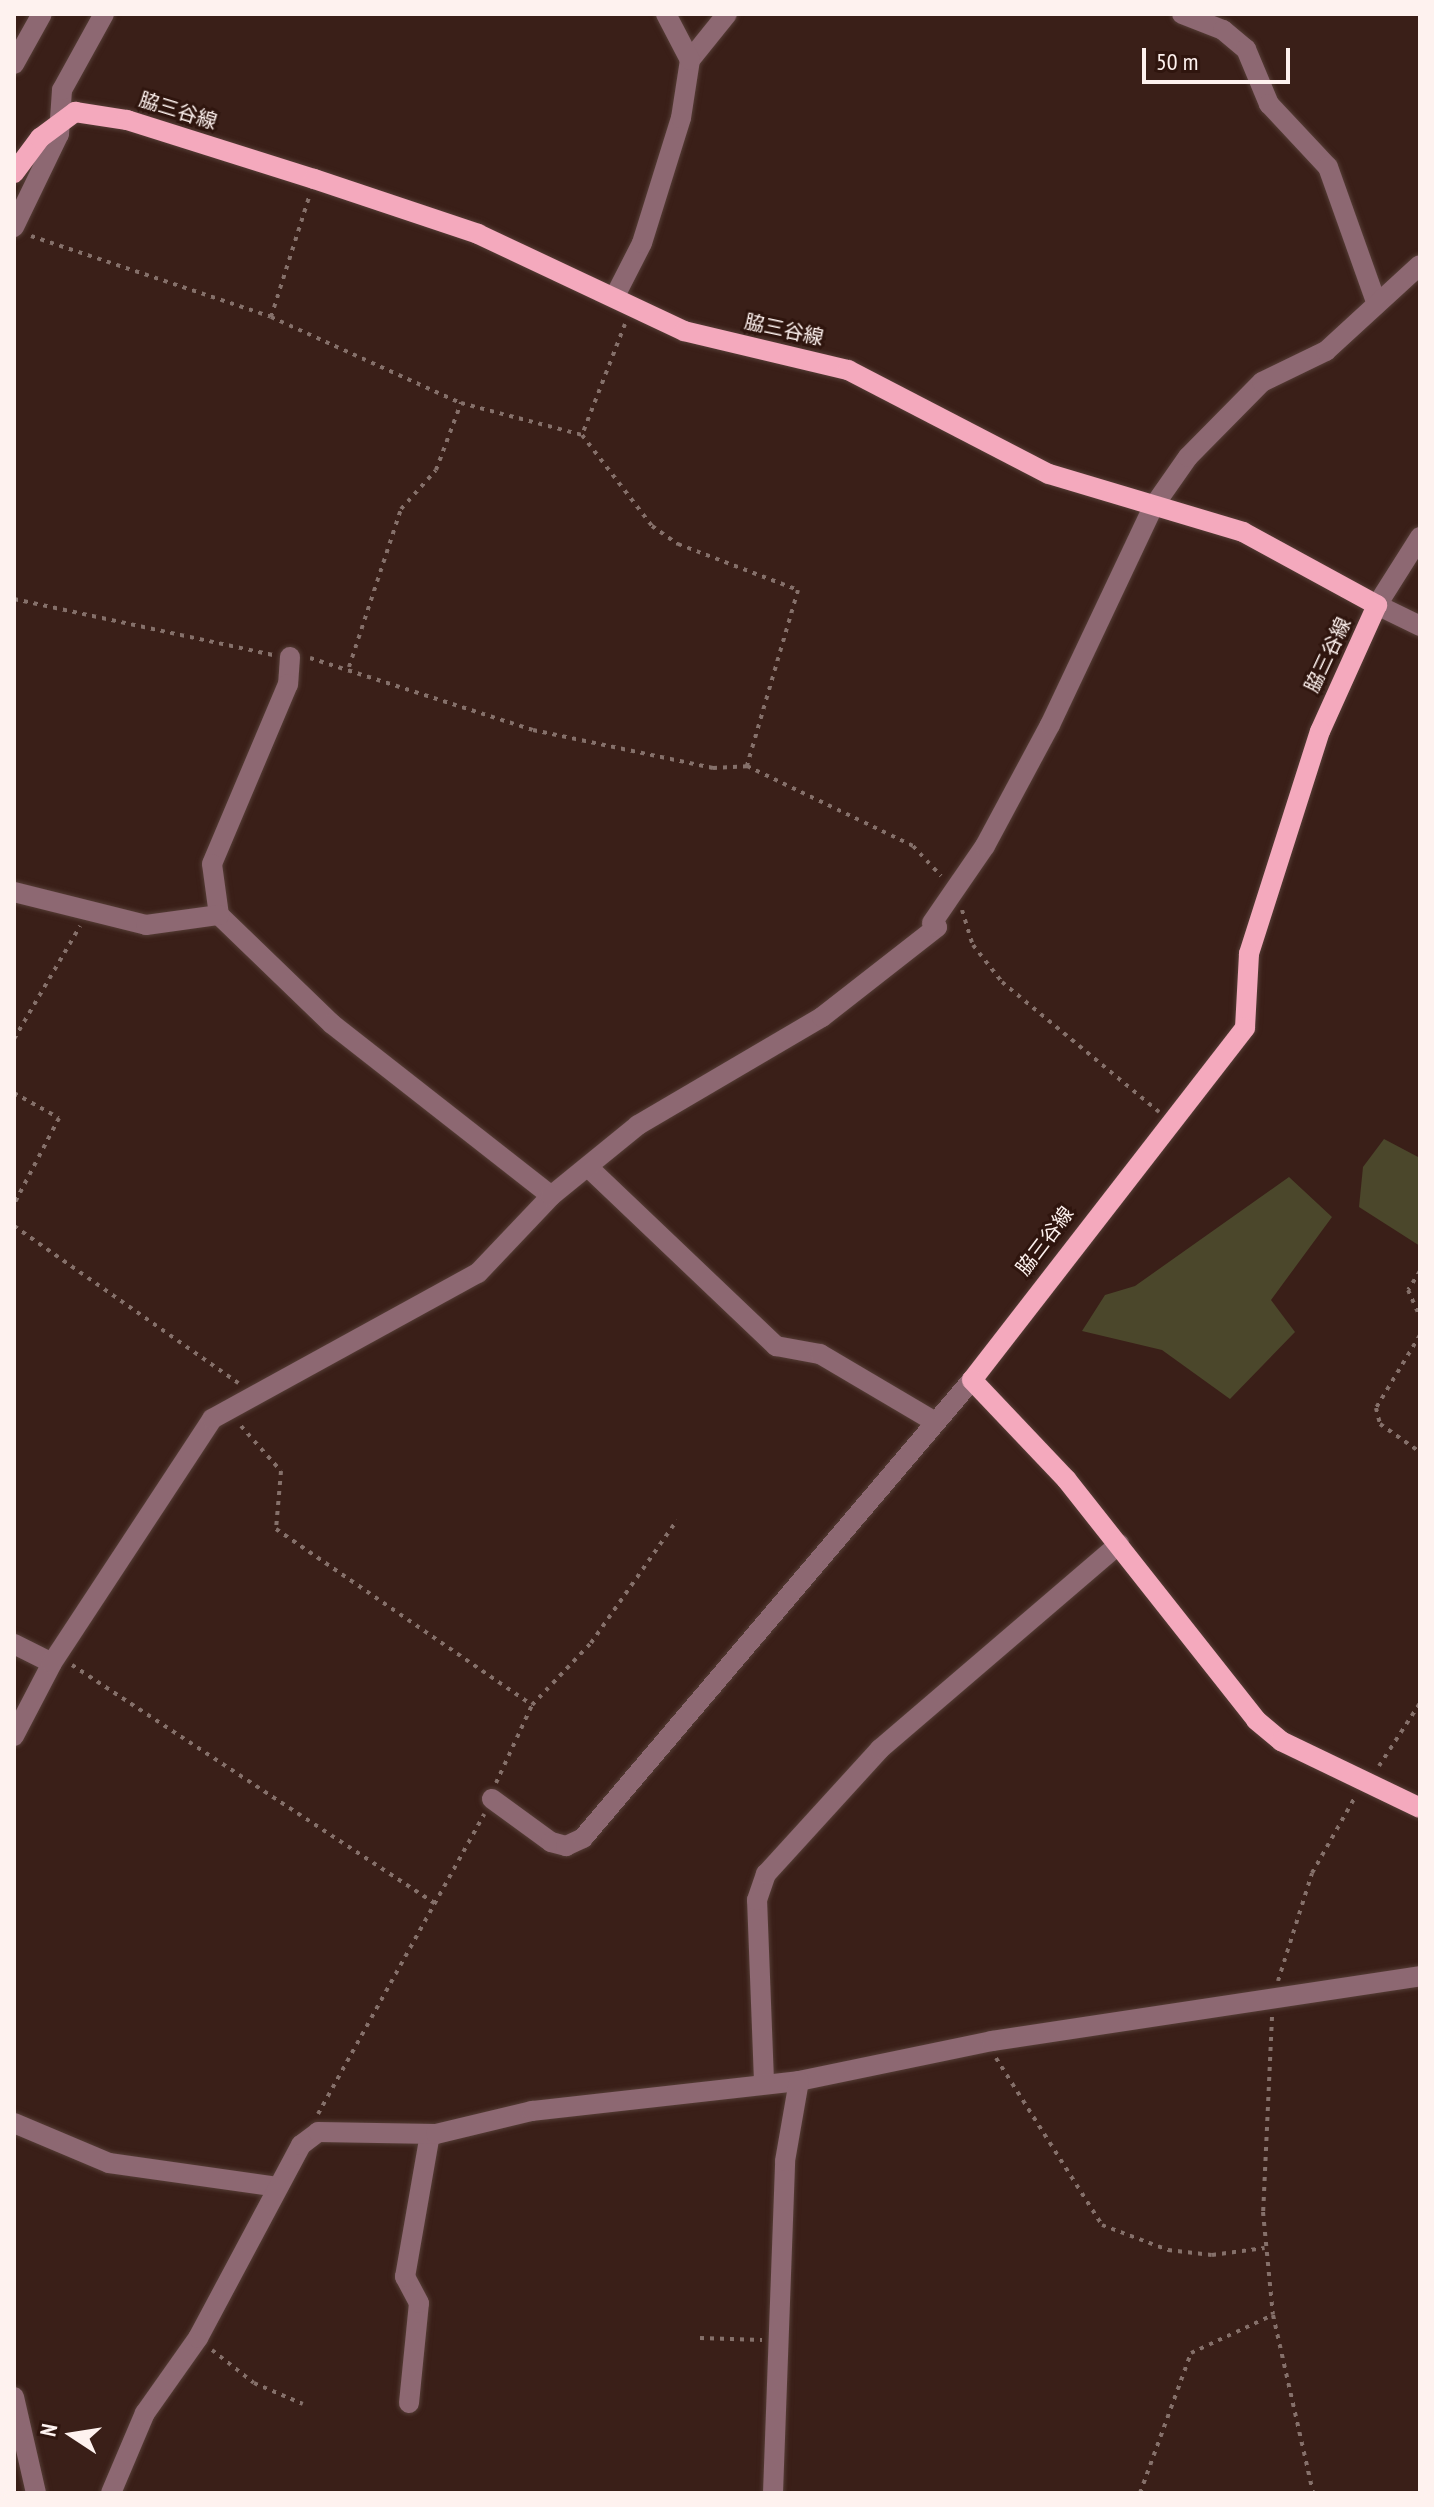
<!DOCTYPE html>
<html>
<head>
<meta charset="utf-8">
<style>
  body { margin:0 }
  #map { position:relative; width:1434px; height:2507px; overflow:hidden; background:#3a1f18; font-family:"PT Sans Narrow","Noto Sans JP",sans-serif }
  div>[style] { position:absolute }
  .green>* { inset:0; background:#4b472b }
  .path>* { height:4px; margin-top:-2px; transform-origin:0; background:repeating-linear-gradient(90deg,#85706a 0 4px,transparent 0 10px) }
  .roads { filter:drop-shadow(0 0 2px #553d36) drop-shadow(0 0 2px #553d36) }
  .minor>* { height:20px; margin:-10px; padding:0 10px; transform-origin:10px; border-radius:10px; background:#8d6872 }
  .major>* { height:20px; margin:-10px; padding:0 10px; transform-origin:10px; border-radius:10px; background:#f4a9bd }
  span { translate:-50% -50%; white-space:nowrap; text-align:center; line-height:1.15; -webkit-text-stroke:6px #2f150e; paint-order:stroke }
  .street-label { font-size:20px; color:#fef2ef }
  .frame { position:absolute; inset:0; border:16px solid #fef2ef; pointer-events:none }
  .north { position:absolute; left:32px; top:2395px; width:80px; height:80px; -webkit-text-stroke:6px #2f150e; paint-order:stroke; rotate:282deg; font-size:22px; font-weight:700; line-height:32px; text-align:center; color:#fef2ef }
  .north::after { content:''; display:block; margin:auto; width:28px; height:36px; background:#fef2ef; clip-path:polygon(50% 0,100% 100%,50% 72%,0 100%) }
  .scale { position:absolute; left:1142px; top:48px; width:148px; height:36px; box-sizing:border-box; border:4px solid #fef2ef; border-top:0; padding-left:10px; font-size:24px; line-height:28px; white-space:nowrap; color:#fef2ef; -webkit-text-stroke:6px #2f150e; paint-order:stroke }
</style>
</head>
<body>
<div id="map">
  <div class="green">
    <i style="clip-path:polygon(1384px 1139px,1420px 1158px,1420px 1246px,1359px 1207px,1363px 1167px)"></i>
    <i style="clip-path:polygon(1289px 1177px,1332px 1217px,1271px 1300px,1295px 1332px,1230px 1399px,1162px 1350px,1082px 1331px,1105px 1295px,1135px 1286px)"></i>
  </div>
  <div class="path">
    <i style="left:31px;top:236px;width:253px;rotate:18.6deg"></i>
    <i style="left:271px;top:317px;width:126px;rotate:-72.4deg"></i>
    <i style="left:271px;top:317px;width:209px;rotate:24.4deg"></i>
    <i style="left:461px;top:403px;width:125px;rotate:14.8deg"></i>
    <i style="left:625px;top:324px;width:119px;rotate:111.2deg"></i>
    <i style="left:582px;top:435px;width:115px;rotate:52.4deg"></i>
    <i style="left:652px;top:526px;width:32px;rotate:35deg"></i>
    <i style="left:678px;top:544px;width:129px;rotate:21deg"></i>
    <i style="left:798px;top:590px;width:183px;rotate:106.2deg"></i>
    <i style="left:14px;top:599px;width:265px;rotate:12.2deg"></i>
    <i style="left:310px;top:658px;width:234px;rotate:17.9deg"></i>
    <i style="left:533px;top:730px;width:184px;rotate:11.9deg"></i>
    <i style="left:713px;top:768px;width:34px;rotate:-3deg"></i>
    <i style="left:747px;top:766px;width:184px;rotate:25.7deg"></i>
    <i style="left:913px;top:846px;width:41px;rotate:47deg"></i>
    <i style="left:349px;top:667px;width:166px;rotate:-71.8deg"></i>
    <i style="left:401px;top:509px;width:52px;rotate:-48.1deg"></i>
    <i style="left:436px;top:470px;width:72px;rotate:-69.5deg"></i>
    <i style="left:962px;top:910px;width:37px;rotate:73deg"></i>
    <i style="left:973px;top:945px;width:47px;rotate:51.9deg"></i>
    <i style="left:1002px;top:982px;width:204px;rotate:39.6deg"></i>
    <i style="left:14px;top:1039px;width:131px;rotate:-59.7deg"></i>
    <i style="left:14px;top:1093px;width:51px;rotate:29.1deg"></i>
    <i style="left:59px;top:1118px;width:97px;rotate:117.6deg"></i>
    <i style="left:14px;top:1226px;width:274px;rotate:35deg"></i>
    <i style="left:1420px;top:1271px;width:22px;rotate:122deg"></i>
    <i style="left:1408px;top:1290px;width:30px;rotate:66deg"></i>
    <i style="left:1420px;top:1335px;width:85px;rotate:121.1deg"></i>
    <i style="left:1376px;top:1408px;width:16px;rotate:76deg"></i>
    <i style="left:1380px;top:1424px;width:49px;rotate:35deg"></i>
    <i style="left:241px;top:1426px;width:60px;rotate:48.4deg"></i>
    <i style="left:281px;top:1471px;width:58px;rotate:94.9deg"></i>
    <i style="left:276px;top:1529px;width:311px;rotate:34.5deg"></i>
    <i style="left:72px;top:1665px;width:434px;rotate:33.3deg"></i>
    <i style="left:1379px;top:1766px;width:75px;rotate:-56.9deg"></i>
    <i style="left:496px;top:1783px;width:86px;rotate:-65.2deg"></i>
    <i style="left:532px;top:1705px;width:86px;rotate:-46.4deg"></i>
    <i style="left:591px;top:1643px;width:150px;rotate:-55deg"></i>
    <i style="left:1278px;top:1981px;width:113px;rotate:-72.5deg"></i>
    <i style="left:1312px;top:1873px;width:85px;rotate:-60.4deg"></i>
    <i style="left:1272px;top:2017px;width:195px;rotate:92.6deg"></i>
    <i style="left:1263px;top:2212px;width:103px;rotate:84.5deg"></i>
    <i style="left:1273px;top:2315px;width:182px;rotate:77.3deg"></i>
    <i style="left:996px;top:2058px;width:198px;rotate:57.6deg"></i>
    <i style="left:1102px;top:2225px;width:71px;rotate:20.7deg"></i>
    <i style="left:1168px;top:2250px;width:44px;rotate:6.5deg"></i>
    <i style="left:1212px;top:2255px;width:53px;rotate:-7.5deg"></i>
    <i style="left:318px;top:2114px;width:343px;rotate:-61deg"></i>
    <i style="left:700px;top:2338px;width:62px;rotate:1.8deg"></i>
    <i style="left:212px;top:2350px;width:53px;rotate:38.2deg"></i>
    <i style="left:254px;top:2383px;width:53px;rotate:23.2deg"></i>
    <i style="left:1140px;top:2493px;width:149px;rotate:-70deg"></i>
    <i style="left:1191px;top:2353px;width:90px;rotate:-24.9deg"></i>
  </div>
  <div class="roads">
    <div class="minor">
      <i style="left:1182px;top:14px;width:44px;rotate:21.3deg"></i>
      <i style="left:1223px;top:30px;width:30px;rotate:40deg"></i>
      <i style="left:1246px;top:49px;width:60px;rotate:67.3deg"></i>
      <i style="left:1269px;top:104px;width:86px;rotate:46.9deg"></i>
      <i style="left:1328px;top:167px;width:143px;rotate:70.4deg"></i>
      <i style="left:690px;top:60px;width:59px;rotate:-51.2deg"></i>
      <i style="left:14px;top:64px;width:57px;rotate:-60.8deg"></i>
      <i style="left:14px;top:227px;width:103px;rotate:-64.2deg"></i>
      <i style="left:59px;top:134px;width:44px;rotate:-86.1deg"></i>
      <i style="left:62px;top:90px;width:87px;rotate:-61.1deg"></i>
      <i style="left:615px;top:296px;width:59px;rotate:-63deg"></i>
      <i style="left:642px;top:243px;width:131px;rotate:-72.7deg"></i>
      <i style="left:681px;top:118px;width:59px;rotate:-81.2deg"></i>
      <i style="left:690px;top:60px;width:52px;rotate:-117.6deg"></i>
      <i style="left:1420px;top:537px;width:80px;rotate:122.3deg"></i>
      <i style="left:1377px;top:605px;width:48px;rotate:26deg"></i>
      <i style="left:290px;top:657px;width:27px;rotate:94deg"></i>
      <i style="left:288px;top:684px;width:195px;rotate:112.9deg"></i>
      <i style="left:212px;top:864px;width:51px;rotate:82.2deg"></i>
      <i style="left:219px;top:915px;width:157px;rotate:44deg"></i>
      <i style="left:332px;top:1024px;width:278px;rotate:38.1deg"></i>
      <i style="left:14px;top:892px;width:136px;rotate:14deg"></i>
      <i style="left:146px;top:925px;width:74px;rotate:-7.8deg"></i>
      <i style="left:588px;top:1167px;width:260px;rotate:43.6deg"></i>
      <i style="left:776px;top:1346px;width:45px;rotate:10.3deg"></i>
      <i style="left:820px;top:1354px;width:130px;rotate:30.5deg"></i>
      <i style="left:14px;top:1644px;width:42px;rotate:26.6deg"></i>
      <i style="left:14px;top:1736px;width:82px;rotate:-62.5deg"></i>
      <i style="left:52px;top:1663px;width:292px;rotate:-56.7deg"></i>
      <i style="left:212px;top:1419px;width:303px;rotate:-28.8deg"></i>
      <i style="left:478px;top:1273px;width:106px;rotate:-46.5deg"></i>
      <i style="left:551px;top:1196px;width:112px;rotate:-39.2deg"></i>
      <i style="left:638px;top:1125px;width:213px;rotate:-30.4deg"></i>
      <i style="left:822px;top:1017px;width:146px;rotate:-38deg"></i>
      <i style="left:937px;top:927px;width:6px;rotate:-141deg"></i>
      <i style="left:932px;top:923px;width:93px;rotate:-55.5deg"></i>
      <i style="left:985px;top:846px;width:137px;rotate:-61.8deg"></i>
      <i style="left:1050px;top:725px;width:241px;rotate:-64.7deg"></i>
      <i style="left:1153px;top:507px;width:61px;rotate:-55deg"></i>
      <i style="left:1188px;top:457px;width:105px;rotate:-45.4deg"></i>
      <i style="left:1262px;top:382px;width:71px;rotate:-25.8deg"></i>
      <i style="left:1326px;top:351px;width:127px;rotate:-42.5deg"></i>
      <i style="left:492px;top:1799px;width:73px;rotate:36.1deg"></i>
      <i style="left:551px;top:1842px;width:16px;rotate:15deg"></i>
      <i style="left:566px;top:1846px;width:19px;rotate:-25deg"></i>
      <i style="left:583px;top:1838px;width:601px;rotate:-49.66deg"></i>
      <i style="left:764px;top:2081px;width:181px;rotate:-92.2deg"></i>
      <i style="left:757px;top:1900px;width:28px;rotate:-71deg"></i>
      <i style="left:766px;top:1874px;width:169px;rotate:-47.6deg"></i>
      <i style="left:880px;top:1749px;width:315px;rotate:-40.6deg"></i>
      <i style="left:14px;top:2123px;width:103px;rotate:22.8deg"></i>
      <i style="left:109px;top:2163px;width:170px;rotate:8.1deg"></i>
      <i style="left:14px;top:2397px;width:98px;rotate:77.1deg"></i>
      <i style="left:409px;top:2403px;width:100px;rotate:-84.3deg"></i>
      <i style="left:419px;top:2303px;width:30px;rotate:-118deg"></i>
      <i style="left:405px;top:2277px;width:145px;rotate:-80.1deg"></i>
      <i style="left:111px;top:2493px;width:87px;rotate:-67deg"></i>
      <i style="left:145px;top:2413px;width:92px;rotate:-54.8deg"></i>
      <i style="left:198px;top:2338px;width:219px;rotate:-61.9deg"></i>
      <i style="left:301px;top:2145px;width:21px;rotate:-37deg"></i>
      <i style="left:318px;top:2132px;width:118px;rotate:1deg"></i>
      <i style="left:436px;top:2134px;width:99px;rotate:-13.5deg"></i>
      <i style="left:532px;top:2111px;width:269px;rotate:-6.4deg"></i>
      <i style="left:799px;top:2081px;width:197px;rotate:-11.7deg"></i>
      <i style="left:992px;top:2041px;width:433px;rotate:-8.6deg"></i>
      <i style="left:773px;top:2493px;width:332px;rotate:-87.9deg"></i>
      <i style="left:785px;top:2161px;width:81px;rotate:-80.1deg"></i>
    </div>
    <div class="major">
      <i style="left:14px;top:173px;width:44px;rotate:-53.4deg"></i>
      <i style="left:40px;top:138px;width:44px;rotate:-36.6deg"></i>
      <i style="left:75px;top:112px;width:53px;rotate:8.7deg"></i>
      <i style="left:127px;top:120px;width:196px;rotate:17.5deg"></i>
      <i style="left:314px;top:179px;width:173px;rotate:18.5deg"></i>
      <i style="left:478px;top:234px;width:228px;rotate:25.2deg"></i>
      <i style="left:684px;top:331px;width:169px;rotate:13.4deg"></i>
      <i style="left:848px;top:370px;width:226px;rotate:27.4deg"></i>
      <i style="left:1049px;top:474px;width:202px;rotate:16.6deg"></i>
      <i style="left:1243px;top:532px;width:153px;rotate:28.6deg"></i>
      <i style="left:1377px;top:605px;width:138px;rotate:114.3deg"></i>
      <i style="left:1320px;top:731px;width:234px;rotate:107.7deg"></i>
      <i style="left:1249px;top:954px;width:74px;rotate:93.1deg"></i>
      <i style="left:1245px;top:1028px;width:445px;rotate:127.8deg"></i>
      <i style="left:972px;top:1380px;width:137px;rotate:46.5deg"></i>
      <i style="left:1066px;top:1479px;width:307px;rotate:51.7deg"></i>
      <i style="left:1256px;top:1720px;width:33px;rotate:40deg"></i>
      <i style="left:1281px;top:1741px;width:154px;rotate:25.7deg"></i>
    </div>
  </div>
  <div class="street-label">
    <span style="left:178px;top:111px;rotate:17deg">脇三谷線</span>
    <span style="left:784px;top:330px;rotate:12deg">脇三谷線</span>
    <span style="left:1328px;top:655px;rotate:-65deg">脇三谷線</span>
    <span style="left:1045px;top:1241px;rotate:-53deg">脇三谷線</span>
  </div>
  <div class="frame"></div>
  <div class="north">N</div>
  <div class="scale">50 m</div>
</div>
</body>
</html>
